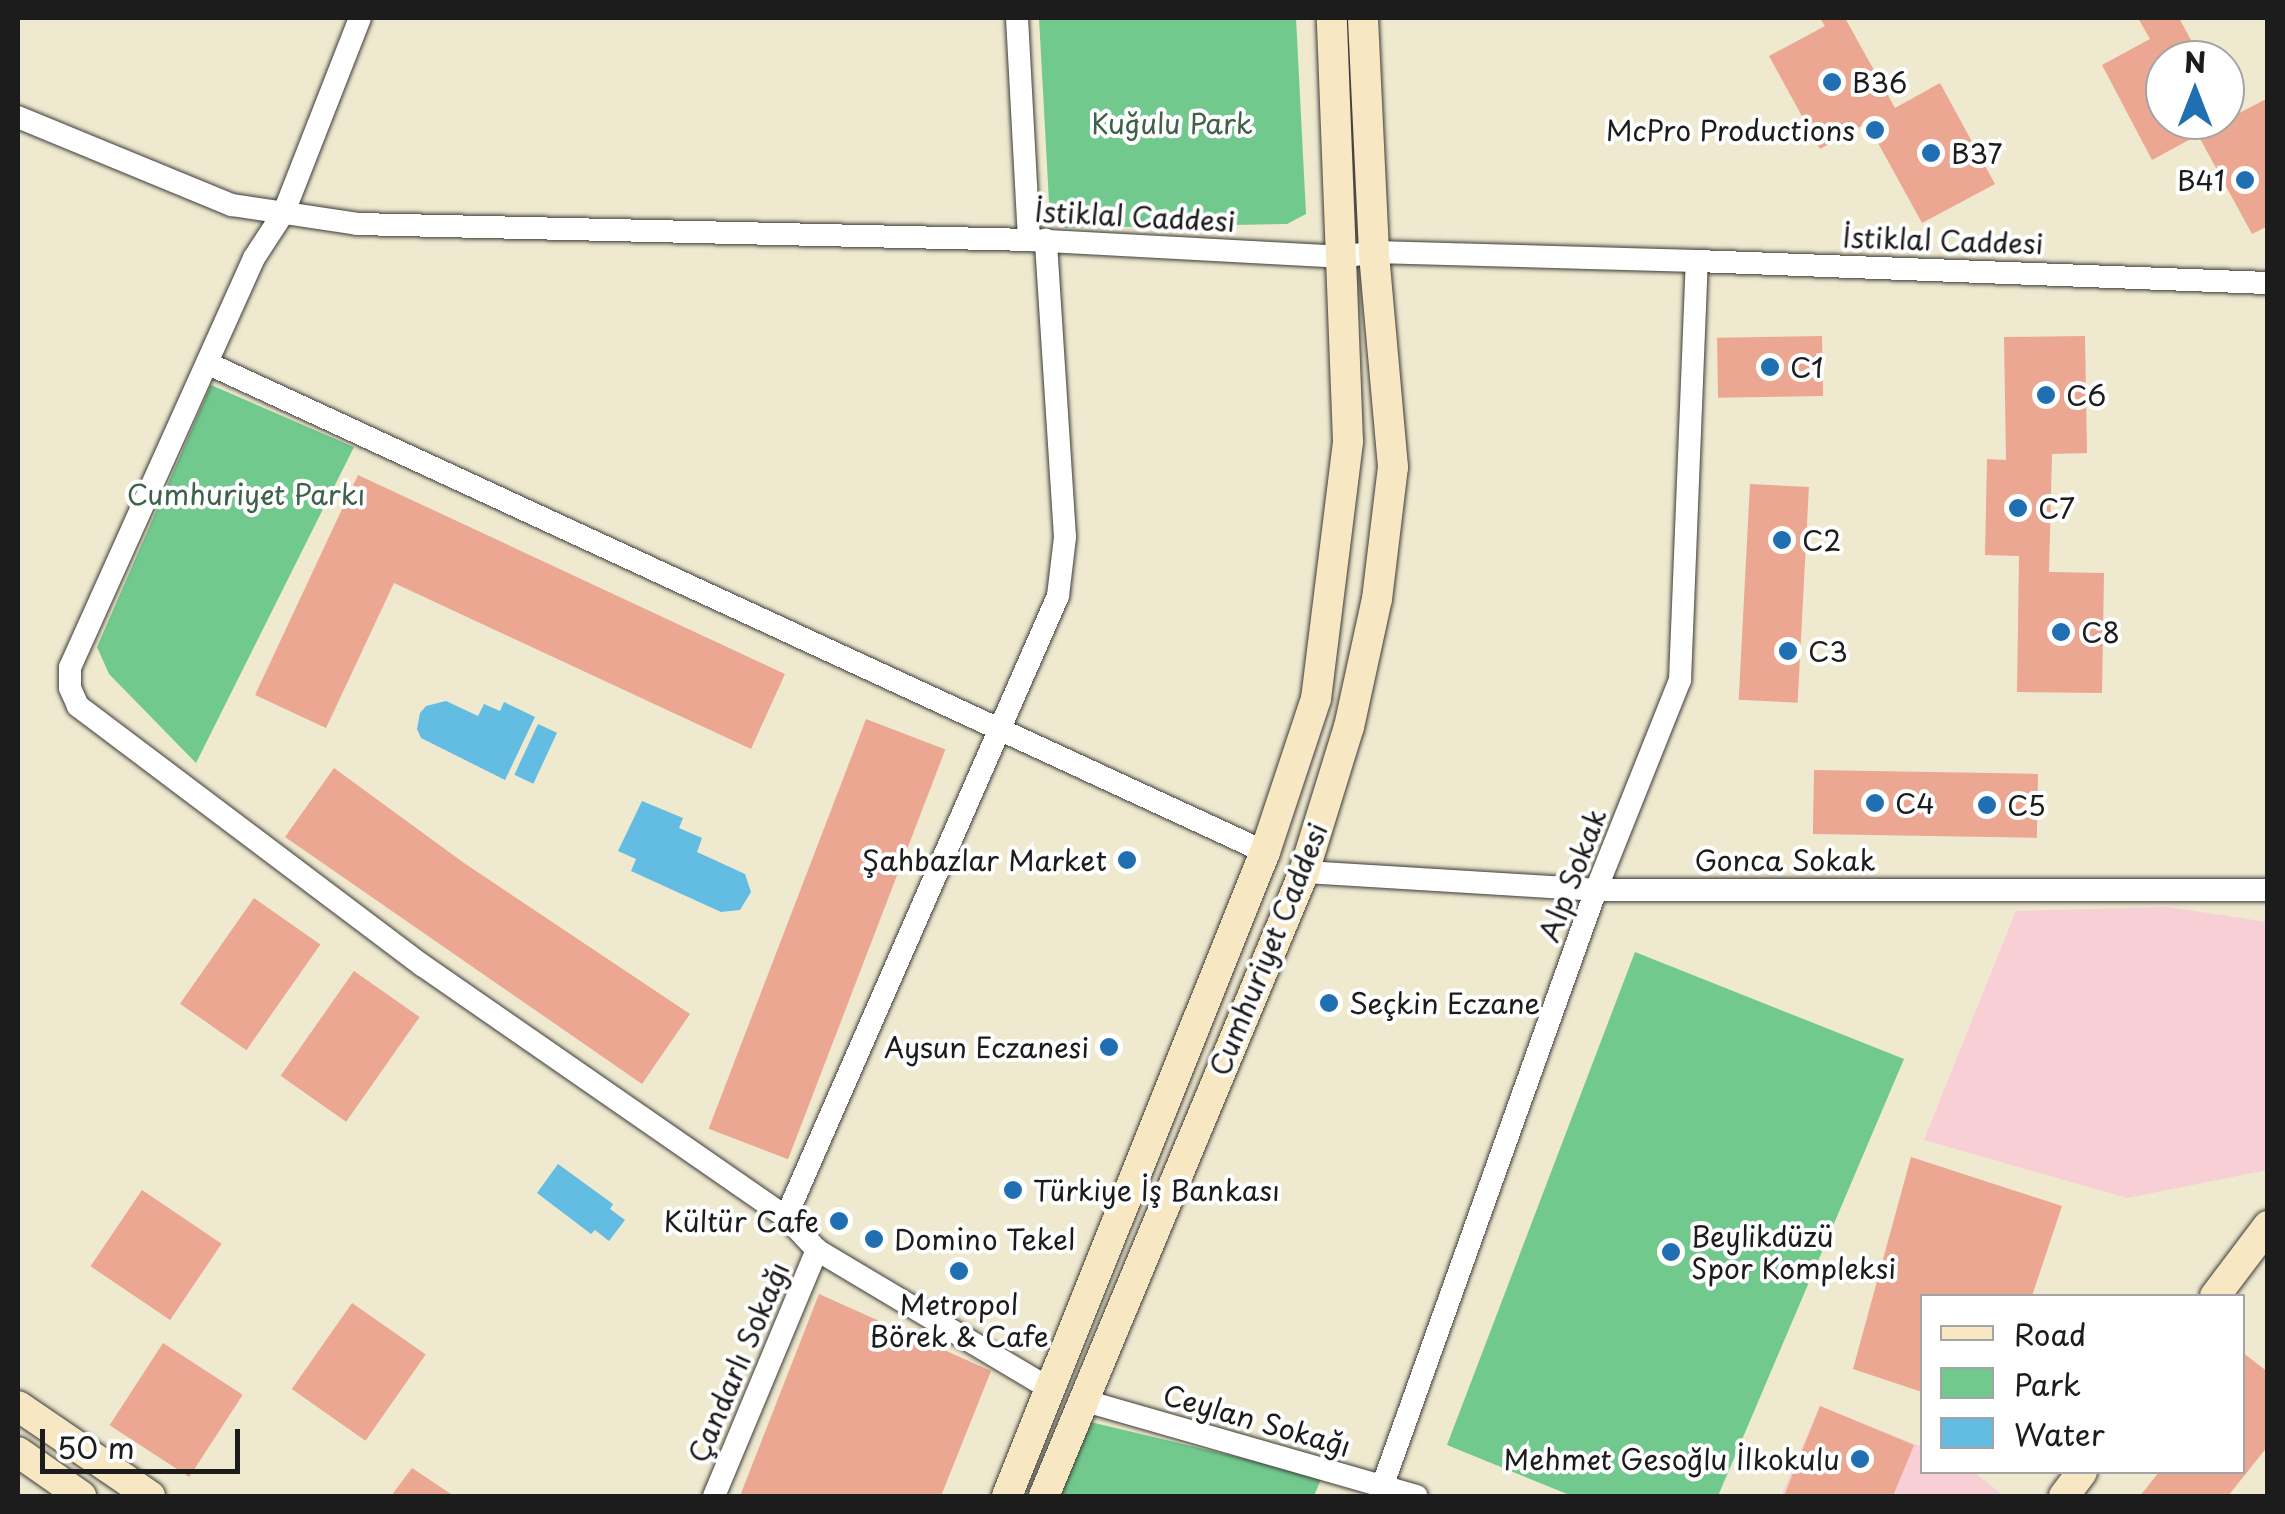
<!DOCTYPE html>
<html>
<head>
<meta charset="utf-8">
<style>
  body { margin:0 }
  #map { position:relative; width:2285px; height:1514px; overflow:hidden; background:#efe9d0; font-family:"Playpen Sans",sans-serif }
  div>[style] { position:absolute }
  .built>* { inset:0; background:#f7cfd5 }
  .green>* { inset:0; background:#72c98e }
  .water>* { inset:0; background:#63bce1; transform-origin:0 0 }
  .building>* { inset:0; background:#eba791; transform-origin:0 0 }
  .roads { filter:drop-shadow(0 0 2px #3c3b37) drop-shadow(0 0 2px #3c3b37) }
  .street>* { height:22px; margin:-11px; padding:0 11px; transform-origin:11px; border-radius:11px; background:#fff }
  .secondary>* { height:30px; margin:-15px; padding:0 15px; transform-origin:15px; border-radius:15px; background:#f7e8c3 }
  .dots>* { width:28px; height:28px; translate:-50% -50%; box-sizing:border-box; border:5px solid #fff; border-radius:50% }
  span { translate:-50% -50%; white-space:nowrap; text-align:center; line-height:1.15; -webkit-text-stroke:8px #fff; paint-order:stroke }
  .poi-label { font-size:28px; color:#1c1c1c }
  .left { translate:0 -50%; text-align:left }
  .right { translate:-100% -50%; text-align:right }
  .park-label { font-size:28px; color:#3e614a }
  .street-label { font-size:28px; color:#1c1c1c }
  .frame { position:absolute; inset:0; border:20px solid #1c1c1c; pointer-events:none }
  .legend { position:absolute; left:1920px; top:1294px; width:325px; height:180px; box-sizing:border-box; background:#fff; border:2px solid #a4a4a4; margin:0; padding:12px 18px; list-style:none; font-size:30px; color:#1c1c1c }
  .legend li { display:flex; align-items:center; gap:20px; height:50px }
  .legend b { width:50px; border:2px solid #a4a4a4 }
  .north { position:absolute; left:2145px; top:40px; width:100px; height:100px; box-sizing:border-box; background:#fff; border:2px solid #a4a4a4; border-radius:50%; rotate:0deg; font-size:28px; font-weight:700; line-height:40px; text-align:center; color:#1c1c1c }
  .north::after { content:''; display:block; margin:auto; width:35px; height:45px; background:#1f6fb2; clip-path:polygon(50% 0,100% 100%,50% 72%,0 100%) }
  .scale { position:absolute; left:40px; top:1429px; width:200px; height:45px; box-sizing:border-box; border:5px solid #1c1c1c; border-top:0; padding-left:12px; font-size:30px; line-height:35px; white-space:nowrap; color:#1c1c1c; -webkit-text-stroke:8px #fff; paint-order:stroke }
</style>
</head>
<body>
<div id="map">
  <div class="built">
    <i style="clip-path:polygon(2168px 907px,2267px 922px,2267px 1170px,2127px 1198px,1924px 1140px,2016px 911px)"></i>
    <i style="clip-path:polygon(1820px 1406px,1922px 1447px,1922px 1472px,1974px 1472px,2004px 1496px,1781px 1496px)"></i>
  </div>
  <div class="green">
    <i style="clip-path:polygon(1039px 18px,1296px 18px,1306px 214px,1287px 224px,1065px 228px,1049px 202px)"></i>
    <i style="clip-path:polygon(211px 385px,354px 447px,196px 763px,109px 674px,97px 647px)"></i>
    <i style="clip-path:polygon(1635px 952px,1904px 1059px,1718px 1496px,1572px 1496px,1447px 1445px)"></i>
    <i style="clip-path:polygon(1082px 1420px,1322px 1477px,1314px 1496px,1057px 1496px)"></i>
  </div>
  <div class="water">
    <i style="clip-path:polygon(446px 701px,478px 716px,484px 704px,500px 711px,504px 702px,535px 717px,505px 780px,421px 738px,417px 729px,420px 713px,426px 706px)"></i>
    <i style="left:538px;top:724px;width:21px;height:56px;rotate:25deg"></i>
    <i style="clip-path:polygon(642px 801px,683px 818px,679px 828px,702px 838px,697px 852px,745px 874px,751px 892px,740px 910px,721px 912px,631px 871px,636px 859px,618px 851px)"></i>
    <i style="clip-path:polygon(558px 1164px,613px 1204px,610px 1209px,625px 1220px,609px 1241px,595px 1230px,591px 1234px,537px 1193px)"></i>
  </div>
  <div class="building">
    <i style="clip-path:polygon(1820px 18px,1845px 18px,1895px 108px,1940px 83px,1995px 184px,1922px 223px,1867px 123px,1820px 149px,1769px 56px,1825px 26px)"></i>
    <i style="clip-path:polygon(2138px 18px,2179px 18px,2202px 60px,2165px 60px,2165px 120px,2226px 120px,2268px 98px,2268px 226px,2252px 234px,2198px 135px,2152px 160px,2102px 65px,2150px 39px)"></i>
    <i style="left:1822px;top:336px;width:60px;height:105px;rotate:89deg"></i>
    <i style="clip-path:polygon(2085px 336px,2087px 453px,2052px 454px,2049px 572px,2104px 573px,2102px 693px,2017px 692px,2019px 556px,1985px 555px,1987px 459px,2006px 460px,2004px 337px)"></i>
    <i style="clip-path:polygon(358px 475px,785px 674px,751px 749px,394px 583px,326px 728px,255px 695px)"></i>
    <i style="left:1750px;top:484px;width:59px;height:216px;rotate:3deg"></i>
    <i style="left:866px;top:719px;width:85px;height:439px;rotate:21deg"></i>
    <i style="clip-path:polygon(334px 768px,464px 863px,690px 1014px,642px 1084px,285px 837px)"></i>
    <i style="left:1814px;top:770px;width:224px;height:64px;rotate:1deg"></i>
    <i style="left:254px;top:898px;width:81px;height:129px;rotate:35deg"></i>
    <i style="left:354px;top:971px;width:80px;height:128px;rotate:35deg"></i>
    <i style="clip-path:polygon(1911px 1157px,2062px 1206px,2032px 1296px,1922px 1296px,1922px 1392px,1853px 1369px)"></i>
    <i style="left:142px;top:1190px;width:96px;height:92px;rotate:34deg"></i>
    <i style="clip-path:polygon(819px 1294px,991px 1371px,941px 1496px,740px 1496px)"></i>
    <i style="left:352px;top:1303px;width:90px;height:105px;rotate:35deg"></i>
    <i style="left:163px;top:1343px;width:95px;height:98px;rotate:33deg"></i>
    <i style="clip-path:polygon(2242px 1352px,2268px 1372px,2268px 1446px,2228px 1496px,2140px 1496px,2159px 1472px,2242px 1472px)"></i>
    <i style="clip-path:polygon(1820px 1406px,1914px 1445px,1893px 1496px,1784px 1496px)"></i>
    <i style="clip-path:polygon(412px 1468px,454px 1496px,391px 1496px)"></i>
  </div>
  <div class="roads">
    <div class="street">
      <i style="left:360px;top:18px;width:208px;rotate:111.4deg"></i>
      <i style="left:284px;top:212px;width:55px;rotate:123.1deg"></i>
      <i style="left:254px;top:258px;width:448px;rotate:114.2deg"></i>
      <i style="left:70px;top:667px;width:21px;rotate:90deg"></i>
      <i style="left:70px;top:688px;width:20px;rotate:66deg"></i>
      <i style="left:78px;top:706px;width:431px;rotate:37deg"></i>
      <i style="left:422px;top:965px;width:443px;rotate:34.7deg"></i>
      <i style="left:786px;top:1217px;width:45px;rotate:46.8deg"></i>
      <i style="left:817px;top:1250px;width:271px;rotate:30.8deg"></i>
      <i style="left:1017px;top:18px;width:222px;rotate:86.9deg"></i>
      <i style="left:18px;top:117px;width:231px;rotate:22.4deg"></i>
      <i style="left:232px;top:205px;width:126px;rotate:8.6deg"></i>
      <i style="left:357px;top:224px;width:672px;rotate:1.36deg"></i>
      <i style="left:1029px;top:240px;width:311px;rotate:3.1deg"></i>
      <i style="left:1340px;top:257px;width:34px;rotate:-8deg"></i>
      <i style="left:1374px;top:252px;width:323px;rotate:1.6deg"></i>
      <i style="left:1697px;top:261px;width:571px;rotate:2.21deg"></i>
      <i style="left:209px;top:364px;width:1163px;rotate:24.8deg"></i>
      <i style="left:1304px;top:872px;width:293px;rotate:3.5deg"></i>
      <i style="left:1596px;top:890px;width:672px"></i>
      <i style="left:786px;top:1217px;width:678px;rotate:-66.35deg"></i>
      <i style="left:1058px;top:596px;width:59px;rotate:-83.2deg"></i>
      <i style="left:1065px;top:537px;width:298px;rotate:-93.7deg"></i>
      <i style="left:1082px;top:1400px;width:348px;rotate:16deg"></i>
      <i style="left:1382px;top:1487px;width:634px;rotate:-70.28deg"></i>
      <i style="left:1596px;top:890px;width:226px;rotate:-68.2deg"></i>
      <i style="left:1680px;top:680px;width:419px;rotate:-87.7deg"></i>
      <i style="left:714px;top:1496px;width:267px;rotate:-67.3deg"></i>
    </div>
    <div class="secondary">
      <i style="left:2215px;top:1296px;width:88px;rotate:-52.9deg"></i>
      <i style="left:18px;top:1406px;width:160px;rotate:34.3deg"></i>
      <i style="left:18px;top:1452px;width:77px;rotate:34.9deg"></i>
      <i style="left:1007px;top:1496px;width:694px;rotate:-68.17deg"></i>
      <i style="left:1265px;top:852px;width:161px;rotate:-71.6deg"></i>
      <i style="left:1316px;top:699px;width:260px;rotate:-82.9deg"></i>
      <i style="left:1348px;top:441px;width:423px;rotate:-92.2deg"></i>
      <i style="left:1044px;top:1496px;width:676px;rotate:-67.38deg"></i>
      <i style="left:1304px;top:872px;width:152px;rotate:-72.8deg"></i>
      <i style="left:1349px;top:727px;width:131px;rotate:-77.7deg"></i>
      <i style="left:1377px;top:599px;width:133px;rotate:-83.1deg"></i>
      <i style="left:1393px;top:467px;width:216px;rotate:-95.1deg"></i>
      <i style="left:1374px;top:252px;width:234px;rotate:-92.7deg"></i>
      <i style="left:2064px;top:1496px;width:30px;rotate:-53deg"></i>
    </div>
  </div>
  <div class="dots">
    <i style="left:1832px;top:82px;background:#1f6fb2"></i>
    <i style="left:1875px;top:130px;background:#1f6fb2"></i>
    <i style="left:1931px;top:153px;background:#1f6fb2"></i>
    <i style="left:2245px;top:180px;background:#1f6fb2"></i>
    <i style="left:1770px;top:367px;background:#1f6fb2"></i>
    <i style="left:2046px;top:395px;background:#1f6fb2"></i>
    <i style="left:2018px;top:508px;background:#1f6fb2"></i>
    <i style="left:1782px;top:540px;background:#1f6fb2"></i>
    <i style="left:2061px;top:632px;background:#1f6fb2"></i>
    <i style="left:1788px;top:651px;background:#1f6fb2"></i>
    <i style="left:1875px;top:803px;background:#1f6fb2"></i>
    <i style="left:1987px;top:805px;background:#1f6fb2"></i>
    <i style="left:1127px;top:860px;background:#1f6fb2"></i>
    <i style="left:1329px;top:1003px;background:#1f6fb2"></i>
    <i style="left:1109px;top:1047px;background:#1f6fb2"></i>
    <i style="left:1013px;top:1190px;background:#1f6fb2"></i>
    <i style="left:839px;top:1221px;background:#1f6fb2"></i>
    <i style="left:874px;top:1239px;background:#1f6fb2"></i>
    <i style="left:1671px;top:1252px;background:#1f6fb2"></i>
    <i style="left:959px;top:1271px;background:#1f6fb2"></i>
    <i style="left:1860px;top:1459px;background:#1f6fb2"></i>
  </div>
  <div class="poi-label">
    <span class="left" style="left:1852px;top:82px">B36</span>
    <span class="right" style="left:1855px;top:130px">McPro Productions</span>
    <span class="left" style="left:1951px;top:153px">B37</span>
    <span class="right" style="left:2225px;top:180px">B41</span>
    <span class="left" style="left:1790px;top:367px">C1</span>
    <span class="left" style="left:2066px;top:395px">C6</span>
    <span class="left" style="left:2038px;top:508px">C7</span>
    <span class="left" style="left:1802px;top:540px">C2</span>
    <span class="left" style="left:2081px;top:632px">C8</span>
    <span class="left" style="left:1808px;top:651px">C3</span>
    <span class="left" style="left:1895px;top:803px">C4</span>
    <span class="left" style="left:2007px;top:805px">C5</span>
    <span class="right" style="left:1107px;top:860px">Şahbazlar Market</span>
    <span class="left" style="left:1349px;top:1003px">Seçkin Eczane</span>
    <span class="right" style="left:1089px;top:1047px">Aysun Eczanesi</span>
    <span class="left" style="left:1033px;top:1190px">Türkiye İş Bankası</span>
    <span class="right" style="left:819px;top:1221px">Kültür Cafe</span>
    <span class="left" style="left:1691px;top:1252px">Beylikdüzü<br>Spor Kompleksi</span>
    <span class="left" style="left:894px;top:1239px">Domino Tekel</span>
    <span style="left:959px;top:1320px">Metropol<br>Börek &amp; Cafe</span>
    <span class="right" style="left:1840px;top:1459px">Mehmet Gesoğlu İlkokulu</span>
  </div>
  <div class="park-label">
    <span style="left:1172px;top:123px">Kuğulu Park</span>
    <span style="left:246px;top:494px">Cumhuriyet Parkı</span>
  </div>
  <div class="street-label">
    <span style="left:1135px;top:216px;rotate:3deg">İstiklal Caddesi</span>
    <span style="left:1943px;top:240px;rotate:2deg">İstiklal Caddesi</span>
    <span style="left:1785px;top:860px">Gonca Sokak</span>
    <span style="left:1572px;top:875px;rotate:-69deg">Alp Sokak</span>
    <span style="left:1268px;top:949px;rotate:-68deg">Cumhuriyet Caddesi</span>
    <span style="left:738px;top:1362px;rotate:-67deg">Çandarlı Sokağı</span>
    <span style="left:1257px;top:1420px;rotate:16deg">Ceylan Sokağı</span>
  </div>
  <div class="frame"></div>
  <ul class="legend">
  <li><b style="height:12px;background:#f7e8c3"></b>Road</li>
  <li><b style="height:28px;background:#72c98e"></b>Park</li>
  <li><b style="height:28px;background:#63bce1"></b>Water</li>
  </ul>
  <div class="north">N</div>
  <div class="scale">50 m</div>
</div>
</body>
</html>
